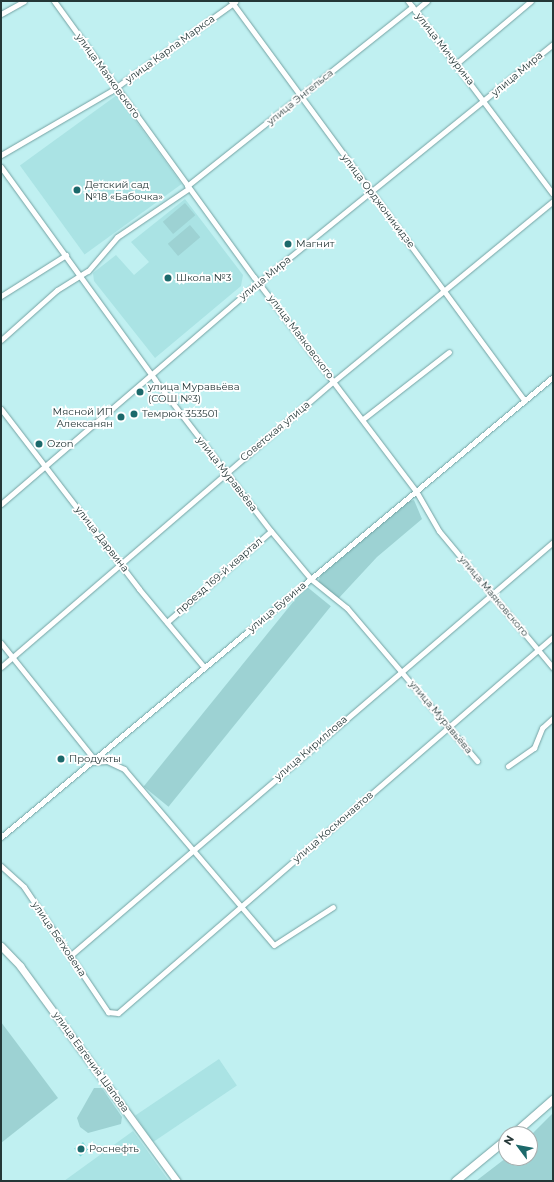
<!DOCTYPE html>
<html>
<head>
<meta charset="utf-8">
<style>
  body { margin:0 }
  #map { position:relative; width:554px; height:1182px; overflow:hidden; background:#c0f0f1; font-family:Montserrat,sans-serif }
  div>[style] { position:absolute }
  .built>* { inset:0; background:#aae3e4; transform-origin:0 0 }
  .green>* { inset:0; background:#9dd2d3; transform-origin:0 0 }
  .building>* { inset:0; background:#7ddadb; transform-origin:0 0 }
  .roads { filter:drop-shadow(0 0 1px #74a2a3) drop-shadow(0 0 1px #74a2a3) }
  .street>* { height:5px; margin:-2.5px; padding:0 2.5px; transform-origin:2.5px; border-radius:2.5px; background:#fff }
  .secondary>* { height:7px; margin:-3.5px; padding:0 3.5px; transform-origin:3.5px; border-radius:3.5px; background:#fff }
  .primary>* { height:8px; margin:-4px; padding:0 4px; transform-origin:4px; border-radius:4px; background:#fff }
  .dots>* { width:11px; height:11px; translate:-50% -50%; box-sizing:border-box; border:2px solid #fff; border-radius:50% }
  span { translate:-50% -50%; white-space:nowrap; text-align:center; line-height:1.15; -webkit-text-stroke:3.5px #fff; paint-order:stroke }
  .street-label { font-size:10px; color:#243737 }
  .poi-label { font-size:10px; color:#243737 }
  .left { translate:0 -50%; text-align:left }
  .right { translate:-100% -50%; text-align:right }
  .frame { position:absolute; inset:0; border:2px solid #243737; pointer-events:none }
  .north { position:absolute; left:498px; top:1126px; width:40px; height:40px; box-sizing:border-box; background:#fff; border:1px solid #a7afaf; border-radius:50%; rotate:302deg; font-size:11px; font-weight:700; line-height:16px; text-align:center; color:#243737 }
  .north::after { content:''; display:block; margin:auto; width:14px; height:18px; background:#1c696b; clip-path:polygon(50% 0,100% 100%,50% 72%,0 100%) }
</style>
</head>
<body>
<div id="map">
  <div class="built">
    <i style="left:117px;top:95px;width:110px;height:120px;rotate:54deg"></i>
    <i style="clip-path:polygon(185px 199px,243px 275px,241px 286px,155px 358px,94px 281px,93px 273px,116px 255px,134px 275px,149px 262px,131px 242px)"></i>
    <i style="left:219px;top:1059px;width:32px;height:101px;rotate:56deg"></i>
    <i style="clip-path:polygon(133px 1131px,169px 1181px,64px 1181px)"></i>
  </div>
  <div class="green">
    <i style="left:185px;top:203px;width:16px;height:29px;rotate:50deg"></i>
    <i style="left:190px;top:225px;width:16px;height:29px;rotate:50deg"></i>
    <i style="clip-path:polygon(414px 500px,422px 519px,377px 557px,338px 599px,318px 582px,321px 575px,407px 502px)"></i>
    <i style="left:306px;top:586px;width:32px;height:258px;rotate:39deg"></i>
    <i style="clip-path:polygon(1px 1022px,58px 1098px,1px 1143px)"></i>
    <i style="clip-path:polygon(94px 1088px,102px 1088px,122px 1117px,121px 1124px,88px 1133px,80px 1127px,77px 1118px)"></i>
    <i style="clip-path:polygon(553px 1113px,553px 1181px,476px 1181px,506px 1158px,530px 1158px,530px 1136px)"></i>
  </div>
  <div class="building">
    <i style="left:83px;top:1142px;width:10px;height:11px;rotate:53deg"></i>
  </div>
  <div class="roads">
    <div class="street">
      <i style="left:54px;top:1px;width:341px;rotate:54.1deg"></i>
      <i style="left:254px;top:277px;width:268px;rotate:52.9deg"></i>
      <i style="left:416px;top:491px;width:46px;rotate:60.1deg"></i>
      <i style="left:439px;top:531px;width:178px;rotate:50.2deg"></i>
      <i style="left:231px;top:1px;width:496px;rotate:53.7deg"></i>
      <i style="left:408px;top:1px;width:241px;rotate:53.1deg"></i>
      <i style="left:415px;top:11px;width:16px;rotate:-40deg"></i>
      <i style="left:1px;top:14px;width:26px;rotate:-29deg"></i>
      <i style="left:457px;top:63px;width:97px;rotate:-40deg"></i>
      <i style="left:1px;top:155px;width:127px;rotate:-30.2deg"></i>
      <i style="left:111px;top:91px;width:153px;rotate:-35.7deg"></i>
      <i style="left:1px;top:167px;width:263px;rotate:54.1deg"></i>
      <i style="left:155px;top:380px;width:190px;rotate:52.5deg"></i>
      <i style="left:271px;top:531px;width:62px;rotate:50.2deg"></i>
      <i style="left:311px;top:579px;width:46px;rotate:38.9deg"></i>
      <i style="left:347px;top:608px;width:201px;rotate:49.6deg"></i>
      <i style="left:187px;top:186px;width:288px;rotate:-38.5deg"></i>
      <i style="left:1px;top:296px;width:77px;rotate:-32.2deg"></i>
      <i style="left:1px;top:340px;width:75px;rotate:-41.8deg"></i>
      <i style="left:57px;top:290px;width:36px;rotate:-32deg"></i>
      <i style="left:88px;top:271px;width:45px;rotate:-49.5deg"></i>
      <i style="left:117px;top:237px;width:86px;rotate:-34.1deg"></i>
      <i style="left:1px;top:409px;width:227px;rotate:52.5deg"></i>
      <i style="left:139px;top:589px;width:102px;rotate:50.2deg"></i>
      <i style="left:363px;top:419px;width:109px;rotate:-37.9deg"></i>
      <i style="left:1px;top:504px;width:339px;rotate:-40.7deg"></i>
      <i style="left:258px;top:283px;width:380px;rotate:-39deg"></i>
      <i style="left:167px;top:622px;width:138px;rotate:-41.2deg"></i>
      <i style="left:1px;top:643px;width:149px;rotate:51.3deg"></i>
      <i style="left:1px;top:667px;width:439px;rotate:-40.7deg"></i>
      <i style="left:334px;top:381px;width:283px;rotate:-39.4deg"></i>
      <i style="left:91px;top:762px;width:16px;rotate:-4deg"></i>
      <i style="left:107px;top:761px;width:19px;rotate:25deg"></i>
      <i style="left:124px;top:769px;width:231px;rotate:49.6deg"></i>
      <i style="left:274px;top:945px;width:70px;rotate:-32.8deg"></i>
      <i style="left:508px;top:766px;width:32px;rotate:-35deg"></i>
      <i style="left:534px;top:748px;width:22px;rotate:-68deg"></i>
      <i style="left:542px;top:728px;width:15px;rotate:-42deg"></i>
      <i style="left:1px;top:837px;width:719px;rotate:-39.81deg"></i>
      <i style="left:1px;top:866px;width:31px;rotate:42deg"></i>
      <i style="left:24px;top:887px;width:151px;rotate:56.1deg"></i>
      <i style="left:108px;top:1012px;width:10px;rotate:6deg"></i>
      <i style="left:118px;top:1013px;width:575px;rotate:-40.84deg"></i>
      <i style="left:71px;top:955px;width:635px;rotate:-40.59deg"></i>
    </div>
    <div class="secondary">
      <i style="left:1px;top:946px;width:28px;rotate:46deg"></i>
      <i style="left:20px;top:966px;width:266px;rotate:53.9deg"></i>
    </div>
    <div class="primary">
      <i style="left:514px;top:1134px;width:52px;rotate:-41.1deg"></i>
      <i style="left:456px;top:1181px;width:65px;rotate:-39.4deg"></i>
    </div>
  </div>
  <div class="dots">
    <i style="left:77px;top:190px;background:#1c696b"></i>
    <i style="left:288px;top:244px;background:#1c696b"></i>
    <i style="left:168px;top:278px;background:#1c696b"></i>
    <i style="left:140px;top:392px;background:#1c696b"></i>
    <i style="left:134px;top:414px;background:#1c696b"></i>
    <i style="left:121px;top:417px;background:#1c696b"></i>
    <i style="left:39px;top:444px;background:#1c696b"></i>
    <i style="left:61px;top:759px;background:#1c696b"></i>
    <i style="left:81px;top:1149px;background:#1c696b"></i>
  </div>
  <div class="street-label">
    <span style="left:170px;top:49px;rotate:-36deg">улица Карла Маркса</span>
    <span style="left:445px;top:49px;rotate:52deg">улица Мичурина</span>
    <span style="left:517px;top:74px;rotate:-40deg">улица Мира</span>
    <span style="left:108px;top:76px;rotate:54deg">улица Маяковского</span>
    <span style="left:300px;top:97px;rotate:-39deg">улица Энгельса</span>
    <span style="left:378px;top:201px;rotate:53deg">улица Орджоникидзе</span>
    <span style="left:265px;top:278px;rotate:-39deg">улица Мира</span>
    <span style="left:301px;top:337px;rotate:53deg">улица Маяковского</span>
    <span style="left:275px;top:431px;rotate:-40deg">Советская улица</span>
    <span style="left:227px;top:474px;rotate:52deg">улица Муравьёва</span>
    <span style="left:102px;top:539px;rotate:52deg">улица Дарвина</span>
    <span style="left:219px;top:576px;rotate:-41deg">проезд 169-й квартал</span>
    <span style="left:494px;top:596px;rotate:50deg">улица Маяковского</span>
    <span style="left:277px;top:607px;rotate:-40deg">улица Бувина</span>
    <span style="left:441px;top:717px;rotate:50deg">улица Муравьёва</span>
    <span style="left:311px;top:748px;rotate:-41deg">улица Кириллова</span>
    <span style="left:333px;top:827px;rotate:-41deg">улица Космонавтов</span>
    <span style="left:59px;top:939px;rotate:56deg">улица Бетховена</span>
    <span style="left:91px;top:1062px;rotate:54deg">улица Евгения Шапова</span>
  </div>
  <div class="poi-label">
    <span class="left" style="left:85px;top:190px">Детский сад<br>№18 «Бабочка»</span>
    <span class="left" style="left:296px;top:244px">Магнит</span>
    <span class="left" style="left:176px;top:278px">Школа №3</span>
    <span class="left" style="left:148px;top:392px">улица Муравьёва<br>(СОШ №3)</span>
    <span class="right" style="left:113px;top:417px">Мясной ИП<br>Алексанян</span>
    <span class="left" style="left:142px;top:414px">Темрюк 353501</span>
    <span class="left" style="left:47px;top:444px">Ozon</span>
    <span class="left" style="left:69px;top:759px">Продукты</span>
    <span class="left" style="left:89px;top:1149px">Роснефть</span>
  </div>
  <div class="frame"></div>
  <div class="north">N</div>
</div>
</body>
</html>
